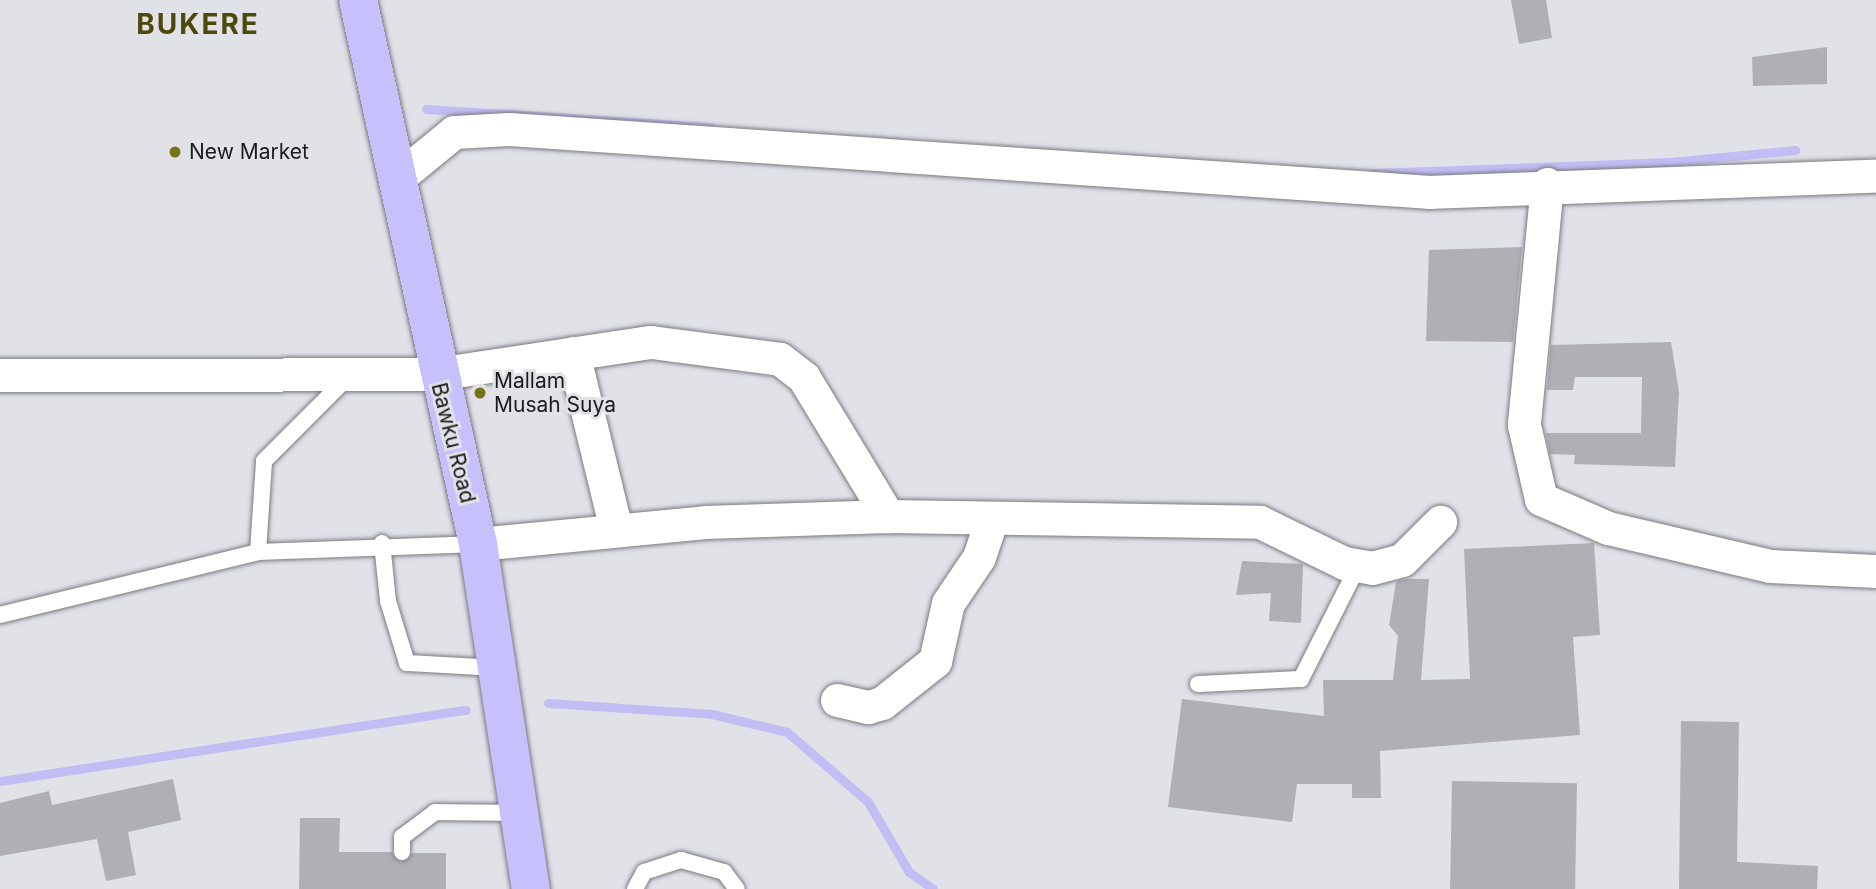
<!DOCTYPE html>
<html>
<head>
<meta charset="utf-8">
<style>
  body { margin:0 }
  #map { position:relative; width:1876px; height:889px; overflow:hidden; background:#e1e1e8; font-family:Inter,sans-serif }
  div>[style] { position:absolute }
  .stream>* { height:9px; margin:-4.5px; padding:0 4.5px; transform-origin:4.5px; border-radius:4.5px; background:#c1bef4 }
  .building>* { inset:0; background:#afafb5; transform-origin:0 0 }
  .roads { filter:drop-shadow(0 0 2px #7b7a80) drop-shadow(0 0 2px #7b7a80) }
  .service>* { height:16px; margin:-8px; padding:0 8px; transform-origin:8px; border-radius:8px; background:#fff }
  .minor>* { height:33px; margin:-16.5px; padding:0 16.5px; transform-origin:16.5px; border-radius:16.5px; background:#fff }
  .trunk>* { height:38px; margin:-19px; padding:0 19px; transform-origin:19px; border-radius:19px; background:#c6c0fc }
  .dots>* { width:19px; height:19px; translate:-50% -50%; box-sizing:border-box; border:4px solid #e1e1e8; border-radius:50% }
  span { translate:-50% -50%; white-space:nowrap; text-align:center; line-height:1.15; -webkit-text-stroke:6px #e1e1e8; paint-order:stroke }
  .poi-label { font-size:21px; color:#1b1b1d }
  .left { translate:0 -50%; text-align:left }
  .street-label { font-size:21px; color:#1b1b1d }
  .district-label { font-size:28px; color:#4c4a0a; font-weight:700; letter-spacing:2px }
</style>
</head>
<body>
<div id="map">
  <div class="stream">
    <i style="left:426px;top:109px;width:286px;rotate:3.6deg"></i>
    <i style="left:1373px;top:173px;width:297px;rotate:-2.1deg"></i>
    <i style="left:1670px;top:162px;width:126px;rotate:-5.5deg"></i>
    <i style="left:548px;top:703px;width:164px;rotate:3.8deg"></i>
    <i style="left:712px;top:714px;width:77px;rotate:13.5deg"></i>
    <i style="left:787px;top:732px;width:107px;rotate:40.8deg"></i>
    <i style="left:868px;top:802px;width:81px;rotate:59.6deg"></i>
    <i style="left:909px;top:872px;width:29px;rotate:35deg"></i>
    <i style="left:0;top:781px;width:471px;rotate:-8.7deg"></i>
  </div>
  <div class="building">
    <i style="clip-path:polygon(1511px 0,1546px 0,1552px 38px,1519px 44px)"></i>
    <i style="clip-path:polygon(1827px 47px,1827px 84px,1753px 86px,1752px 57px)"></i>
    <i style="clip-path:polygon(1522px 247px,1513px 342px,1426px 341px,1429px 250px)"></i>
    <i style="clip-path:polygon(1671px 342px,1679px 392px,1675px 467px,1574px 464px,1575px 455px,1550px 454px,1546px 433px,1641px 433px,1642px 377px,1575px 377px,1573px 390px,1547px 390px,1551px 345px)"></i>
    <i style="clip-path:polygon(1594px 543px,1600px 635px,1573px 637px,1580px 735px,1380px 751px,1381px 798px,1352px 798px,1352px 784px,1297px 784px,1292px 822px,1168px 807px,1182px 699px,1324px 716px,1323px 680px,1393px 680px,1398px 636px,1389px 625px,1396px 582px,1405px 579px,1429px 579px,1421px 680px,1470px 679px,1464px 549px)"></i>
    <i style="clip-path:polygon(1242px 561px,1303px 564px,1301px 623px,1269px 621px,1271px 593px,1236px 595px)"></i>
    <i style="clip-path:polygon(1681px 721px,1739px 722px,1737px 862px,1818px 866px,1817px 889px,1679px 889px)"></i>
    <i style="clip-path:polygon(173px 779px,181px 820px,128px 832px,136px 875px,106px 881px,97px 839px,0 856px,0 803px,49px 791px,52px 805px)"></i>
    <i style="left:1452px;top:781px;width:125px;height:108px;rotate:1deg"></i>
    <i style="clip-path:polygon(300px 818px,340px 818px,339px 852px,392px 852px,401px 862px,412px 853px,446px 853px,446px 889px,299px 889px)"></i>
  </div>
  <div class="roads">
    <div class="service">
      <i style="left:382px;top:543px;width:58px;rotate:84.1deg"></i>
      <i style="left:388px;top:601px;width:65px;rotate:73deg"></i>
      <i style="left:407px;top:663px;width:92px;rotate:3.1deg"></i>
      <i style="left:258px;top:552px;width:91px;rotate:-86.2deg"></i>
      <i style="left:264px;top:461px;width:120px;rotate:-45deg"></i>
      <i style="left:0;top:615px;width:266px;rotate:-13.7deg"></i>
      <i style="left:258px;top:552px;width:220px;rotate:-2.1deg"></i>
      <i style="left:1198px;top:684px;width:103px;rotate:-2.8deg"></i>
      <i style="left:1301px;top:679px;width:124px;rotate:-63.2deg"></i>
      <i style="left:402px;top:852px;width:15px;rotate:-90deg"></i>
      <i style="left:402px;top:837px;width:41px;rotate:-37.1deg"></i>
      <i style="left:435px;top:812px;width:84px;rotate:0.7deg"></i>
      <i style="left:635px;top:889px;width:19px;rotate:-62deg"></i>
      <i style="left:644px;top:872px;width:39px;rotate:-18deg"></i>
      <i style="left:681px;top:860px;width:45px;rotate:15.6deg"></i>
      <i style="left:724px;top:872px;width:21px;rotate:53deg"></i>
    </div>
    <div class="minor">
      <i style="left:398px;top:178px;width:72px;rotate:-39.4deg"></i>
      <i style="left:454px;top:132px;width:55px;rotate:-3.1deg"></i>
      <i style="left:509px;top:129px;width:923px;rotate:3.91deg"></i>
      <i style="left:1430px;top:192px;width:446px;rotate:-2.1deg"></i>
      <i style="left:1547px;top:184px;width:242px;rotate:95.5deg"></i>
      <i style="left:1524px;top:425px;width:76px;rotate:77.1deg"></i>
      <i style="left:1541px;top:499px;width:73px;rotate:23.4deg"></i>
      <i style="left:1608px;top:528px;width:166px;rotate:13.2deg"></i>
      <i style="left:1770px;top:566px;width:106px;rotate:2.7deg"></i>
      <i style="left:573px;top:353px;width:181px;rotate:76.3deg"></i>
      <i style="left:0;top:375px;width:436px;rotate:-0.1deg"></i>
      <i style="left:436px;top:374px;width:217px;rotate:-8.5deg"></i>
      <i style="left:651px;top:342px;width:130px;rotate:7.5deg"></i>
      <i style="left:780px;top:359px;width:31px;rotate:38deg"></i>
      <i style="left:804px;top:378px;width:162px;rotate:58.7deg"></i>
      <i style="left:478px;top:544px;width:228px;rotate:-5.5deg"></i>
      <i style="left:705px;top:522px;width:183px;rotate:-1.9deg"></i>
      <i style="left:888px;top:516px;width:372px;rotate:0.9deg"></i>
      <i style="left:1260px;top:522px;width:93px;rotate:26deg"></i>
      <i style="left:1344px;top:563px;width:28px;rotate:10deg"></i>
      <i style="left:1372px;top:568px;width:31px;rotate:-15deg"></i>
      <i style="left:1402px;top:560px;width:54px;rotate:-45deg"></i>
      <i style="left:837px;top:700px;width:32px;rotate:13deg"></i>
      <i style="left:868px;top:707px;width:15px;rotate:-16deg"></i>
      <i style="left:882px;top:703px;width:68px;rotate:-38.4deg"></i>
      <i style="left:935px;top:661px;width:59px;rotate:-77.4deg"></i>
      <i style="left:948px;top:603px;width:55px;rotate:-56deg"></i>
      <i style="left:979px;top:557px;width:41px;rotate:-71.6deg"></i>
    </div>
    <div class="trunk">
      <i style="left:358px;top:0;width:557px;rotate:77.56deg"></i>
      <i style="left:478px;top:544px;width:349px;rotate:81.3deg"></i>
    </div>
  </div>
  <div class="dots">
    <i style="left:175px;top:152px;background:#777418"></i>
    <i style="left:480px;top:393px;background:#777418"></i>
  </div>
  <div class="poi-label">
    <span class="left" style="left:189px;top:152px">New Market</span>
    <span class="left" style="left:494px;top:393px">Mallam<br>Musah Suya</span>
  </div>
  <div class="street-label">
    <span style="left:453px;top:443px;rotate:76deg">Bawku Road</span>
  </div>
  <div class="district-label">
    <span style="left:198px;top:24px">BUKERE</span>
  </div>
</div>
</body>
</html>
